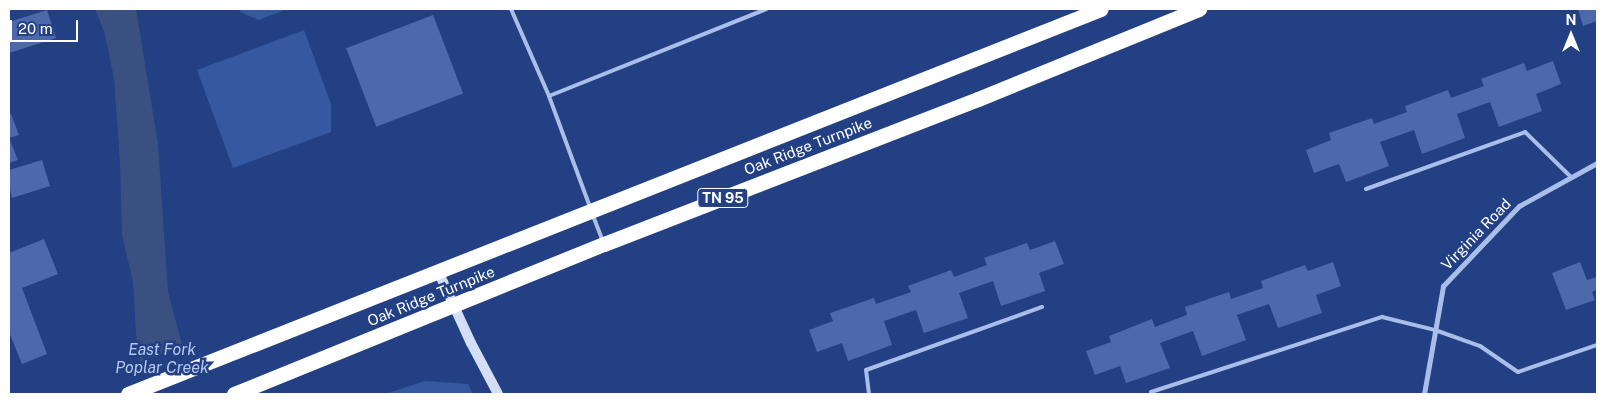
<!DOCTYPE html>
<html>
<head>
<meta charset="utf-8">
<style>
  body { margin:0 }
  #map { position:relative; width:1606px; height:403px; overflow:hidden; background:#224083; font-family:"Public Sans",sans-serif }
  div>[style] { position:absolute }
  .green>* { inset:0; background:#3658a0 }
  .water>* { inset:0; background:#3a5081 }
  .pier>* { inset:0; background:#224083 }
  .building>* { inset:0; background:#4b69ab; transform-origin:0 0 }
  .lane>* { height:4px; margin:-2px; padding:0 2px; transform-origin:2px; border-radius:2px; background:#a9bee8 }
  .street>* { height:5px; margin:-2.5px; padding:0 2.5px; transform-origin:2.5px; border-radius:2.5px; background:#a9bee8 }
  .secondary>* { height:10px; margin:-5px; padding:0 5px; transform-origin:5px; border-radius:5px; background:#d4def7 }
  .highway>* { height:15px; margin:-7.5px; padding:0 7.5px; transform-origin:7.5px; border-radius:7.5px; background:#fff }
  span { translate:-50% -50%; white-space:nowrap; text-align:center; line-height:1.15; -webkit-text-stroke:5px #224083; paint-order:stroke }
  .shield-label span { padding:1px 4px; background:#224083; border:1px solid; border-radius:4px; -webkit-text-stroke-width:0 }
  .shield-label { font-size:14px; color:#fff; font-weight:700 }
  .street-label { font-size:15px; color:#fff }
  .water-label { font-size:16px; color:#b5c8f0; font-style:italic }
  .frame { position:absolute; inset:0; border:10px solid #fff; pointer-events:none }
  .north { position:absolute; left:1546px; top:10px; width:50px; height:50px; -webkit-text-stroke:4px #224083; paint-order:stroke; rotate:0deg; font-size:14px; font-weight:700; line-height:20px; text-align:center; color:#fff }
  .north::after { content:''; display:block; margin:auto; width:18px; height:22px; background:#fff; clip-path:polygon(50% 0,100% 100%,50% 72%,0 100%) }
  .scale { position:absolute; left:10px; top:20px; width:68px; height:22px; box-sizing:border-box; border:2px solid #fff; border-top:0; padding-left:6px; font-size:15px; line-height:18px; white-space:nowrap; color:#fff; -webkit-text-stroke:4px #224083; paint-order:stroke }
</style>
</head>
<body>
<div id="map">
  <div class="green">
    <i style="clip-path:polygon(239px 9px,287px 9px,259px 20px,240px 12px)"></i>
    <i style="clip-path:polygon(304px 30px,331px 104px,331px 132px,233px 168px,197px 70px)"></i>
    <i style="clip-path:polygon(425px 381px,468px 384px,473px 394px,385px 394px)"></i>
  </div>
  <div class="water">
    <i style="clip-path:polygon(95px 9px,136px 9px,158px 144px,168px 292px,195px 394px,143px 372px,137px 348px,133px 282px,122px 235px,120px 162px,114px 78px,104px 31px)"></i>
  </div>
  <div class="pier">
    <i style="clip-path:polygon(184px 345px,198px 394px,148px 394px,138px 363px)"></i>
  </div>
  <div class="building">
    <i style="clip-path:polygon(1578px 9px,1597px 9px,1597px 21px,1583px 26px)"></i>
    <i style="clip-path:polygon(47px 10px,56px 38px,9px 53px,9px 22px)"></i>
    <i style="left:433px;top:15px;width:84px;height:93px;rotate:69deg"></i>
    <i style="clip-path:polygon(1553px 61px,1561px 84px,1536px 94px,1542px 111px,1499px 127px,1490px 102px,1457px 114px,1465px 138px,1422px 154px,1414px 130px,1380px 142px,1389px 166px,1346px 182px,1339px 164px,1314px 173px,1306px 150px,1331px 140px,1329px 133px,1372px 118px,1374px 124px,1407px 112px,1405px 106px,1448px 90px,1451px 98px,1484px 86px,1481px 79px,1524px 63px,1527px 71px)"></i>
    <i style="clip-path:polygon(11px 114px,19px 135px,9px 138px,18px 160px,9px 163px,9px 115px)"></i>
    <i style="clip-path:polygon(42px 160px,50px 186px,12px 198px,9px 186px,9px 170px)"></i>
    <i style="clip-path:polygon(44px 239px,58px 274px,22px 288px,47px 354px,22px 364px,9px 332px,9px 253px)"></i>
    <i style="clip-path:polygon(1055px 241px,1064px 264px,1039px 273px,1045px 291px,1001px 306px,993px 281px,959px 293px,968px 318px,924px 333px,916px 310px,884px 321px,892px 345px,848px 361px,842px 343px,817px 352px,809px 330px,833px 321px,830px 313px,874px 298px,876px 304px,911px 292px,908px 286px,951px 270px,954px 277px,987px 265px,984px 258px,1027px 243px,1030px 250px)"></i>
    <i style="clip-path:polygon(1333px 262px,1341px 286px,1316px 295px,1322px 313px,1278px 328px,1269px 304px,1237px 315px,1246px 340px,1202px 356px,1193px 331px,1160px 343px,1170px 368px,1126px 383px,1120px 366px,1095px 375px,1086px 351px,1111px 342px,1109px 336px,1152px 319px,1155px 327px,1187px 315px,1185px 307px,1229px 292px,1231px 299px,1263px 288px,1261px 281px,1305px 265px,1308px 271px)"></i>
    <i style="clip-path:polygon(1580px 262px,1587px 280px,1597px 277px,1597px 290px,1592px 292px,1595px 300px,1566px 310px,1552px 273px)"></i>
  </div>
  <div class="lane">
    <i style="left:511px;top:9px;width:95px;rotate:66.4deg"></i>
    <i style="left:1366px;top:189px;width:169px;rotate:-19.7deg"></i>
    <i style="left:1525px;top:132px;width:64px;rotate:44.4deg"></i>
    <i style="left:590px;top:207px;width:118px;rotate:-110.3deg"></i>
    <i style="left:549px;top:96px;width:234px;rotate:-21.8deg"></i>
    <i style="left:592px;top:213px;width:31px;rotate:69deg"></i>
    <i style="left:1151px;top:392px;width:243px;rotate:-18deg"></i>
    <i style="left:1382px;top:317px;width:55px;rotate:13.8deg"></i>
    <i style="left:1435px;top:330px;width:48px;rotate:19.6deg"></i>
    <i style="left:1480px;top:346px;width:46px;rotate:34.4deg"></i>
    <i style="left:1518px;top:372px;width:83px;rotate:-18.9deg"></i>
    <i style="left:869px;top:394px;width:24px;rotate:-97deg"></i>
    <i style="left:866px;top:370px;width:187px;rotate:-19.7deg"></i>
  </div>
  <div class="street">
    <i style="left:1424px;top:394px;width:110px;rotate:-80deg"></i>
    <i style="left:1443px;top:286px;width:110px;rotate:-46.5deg"></i>
    <i style="left:1519px;top:206px;width:89px;rotate:-28.9deg"></i>
  </div>
  <div class="secondary">
    <i style="left:438px;top:271px;width:79px;rotate:65.4deg"></i>
    <i style="left:471px;top:343px;width:58px;rotate:62.1deg"></i>
  </div>
  <div class="highway">
    <i style="left:128px;top:394px;width:1046px;rotate:-21.59deg"></i>
    <i style="left:234px;top:394px;width:399px;rotate:-22.1deg"></i>
    <i style="left:604px;top:244px;width:401px;rotate:-21.2deg"></i>
    <i style="left:978px;top:99px;width:239px;rotate:-22.2deg"></i>
  </div>
  <div class="shield-label">
    <span style="left:723px;top:198px">TN 95</span>
  </div>
  <div class="street-label">
    <span style="left:808px;top:146px;rotate:-21deg">Oak Ridge Turnpike</span>
    <span style="left:1476px;top:234px;rotate:-46deg">Virginia Road</span>
    <span style="left:431px;top:296px;rotate:-22deg">Oak Ridge Turnpike</span>
  </div>
  <div class="water-label">
    <span style="left:162px;top:359px">East Fork<br>Poplar Creek</span>
  </div>
  <div class="frame"></div>
  <div class="north">N</div>
  <div class="scale">20 m</div>
</div>
</body>
</html>
